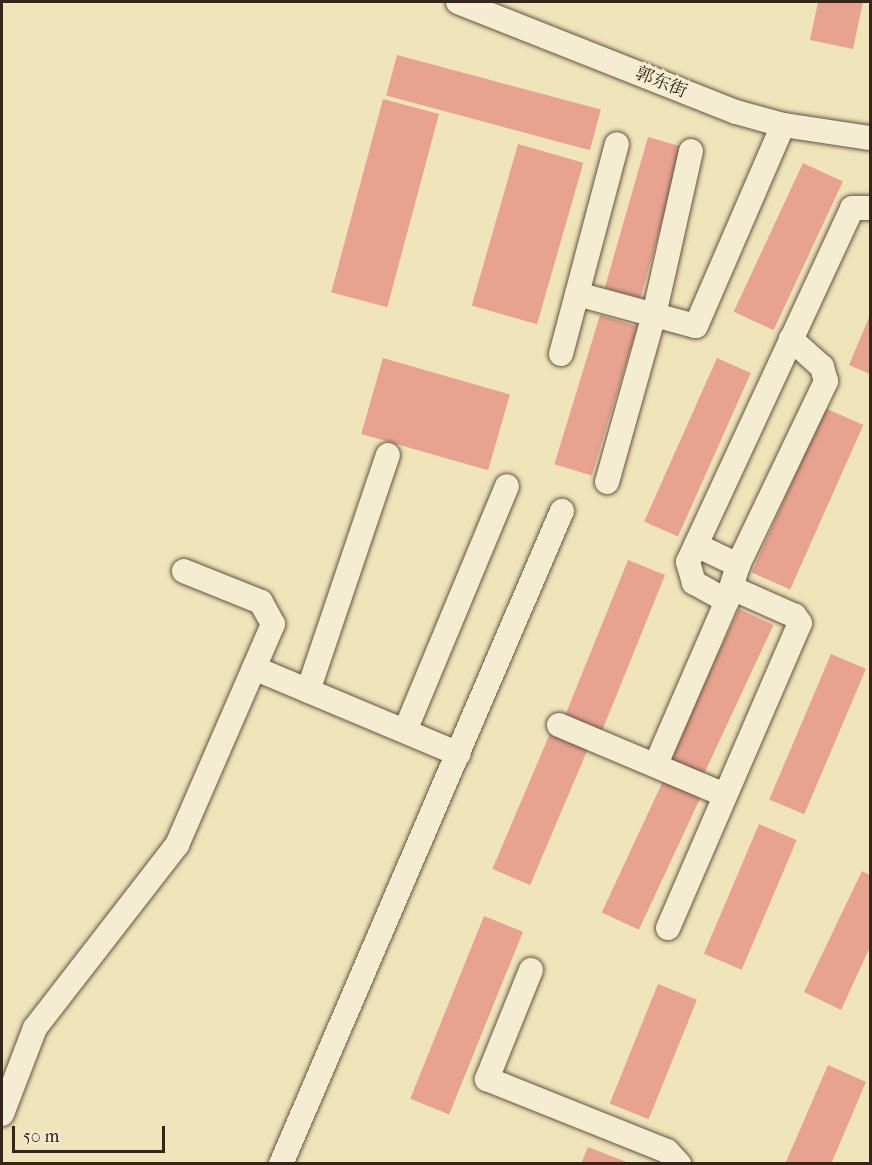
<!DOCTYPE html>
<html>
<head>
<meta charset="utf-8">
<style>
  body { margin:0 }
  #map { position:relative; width:872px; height:1165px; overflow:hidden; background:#f0e4ba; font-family:"IM FELL French Canon","Noto Serif SC",serif }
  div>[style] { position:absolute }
  .building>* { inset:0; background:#e7a390; transform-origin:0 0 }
  .roads { filter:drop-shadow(0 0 2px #645542) drop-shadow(0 0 2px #645542) }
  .minor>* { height:24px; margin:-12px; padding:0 12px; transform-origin:12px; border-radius:12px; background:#f5edd2 }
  span { translate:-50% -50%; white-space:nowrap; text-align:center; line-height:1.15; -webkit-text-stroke:6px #f5edd2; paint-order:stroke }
  .street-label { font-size:18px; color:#36251a }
  .frame { position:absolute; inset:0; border:3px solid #36251a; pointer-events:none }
  .scale { position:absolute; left:12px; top:1126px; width:153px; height:27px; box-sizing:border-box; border:3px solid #36251a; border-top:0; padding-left:8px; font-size:18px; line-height:21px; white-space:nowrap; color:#36251a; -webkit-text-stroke:4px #f5edd2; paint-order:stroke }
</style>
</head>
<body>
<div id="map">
  <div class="building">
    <i style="clip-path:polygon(818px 2px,863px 2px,853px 49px,810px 40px)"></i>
    <i style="left:397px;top:55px;width:211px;height:42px;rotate:15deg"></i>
    <i style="left:383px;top:99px;width:58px;height:200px;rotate:15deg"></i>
    <i style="left:648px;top:137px;width:37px;height:157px;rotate:16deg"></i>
    <i style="left:518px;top:144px;width:68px;height:168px;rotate:16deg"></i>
    <i style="left:803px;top:163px;width:44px;height:164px;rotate:25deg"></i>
    <i style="left:600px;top:315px;width:39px;height:156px;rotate:17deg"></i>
    <i style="clip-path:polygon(870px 315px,870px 374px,849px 365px)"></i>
    <i style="left:383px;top:358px;width:132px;height:79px;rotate:16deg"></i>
    <i style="left:717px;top:358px;width:37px;height:179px;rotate:24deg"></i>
    <i style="left:825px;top:408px;width:42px;height:180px;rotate:24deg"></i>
    <i style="left:628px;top:560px;width:40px;height:170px;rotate:22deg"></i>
    <i style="left:739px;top:609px;width:38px;height:165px;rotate:25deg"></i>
    <i style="left:831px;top:654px;width:38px;height:158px;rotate:23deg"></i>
    <i style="left:551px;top:731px;width:41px;height:150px;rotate:23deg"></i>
    <i style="left:663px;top:781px;width:41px;height:145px;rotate:25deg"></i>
    <i style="left:759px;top:824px;width:41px;height:141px;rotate:23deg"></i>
    <i style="clip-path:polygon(862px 871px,870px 875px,870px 947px,841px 1010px,804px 992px)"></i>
    <i style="left:484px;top:916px;width:42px;height:197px;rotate:22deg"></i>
    <i style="left:658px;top:984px;width:42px;height:129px;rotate:22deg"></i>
    <i style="clip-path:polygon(828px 1065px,866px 1082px,831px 1164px,785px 1164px)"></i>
    <i style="clip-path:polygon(588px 1147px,629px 1163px,628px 1164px,581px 1164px)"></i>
  </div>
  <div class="roads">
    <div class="minor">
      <i style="left:458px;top:2px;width:299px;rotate:21.6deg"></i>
      <i style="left:736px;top:112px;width:49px;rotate:15.5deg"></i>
      <i style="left:783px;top:125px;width:88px;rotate:8.5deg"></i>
      <i style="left:577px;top:294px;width:123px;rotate:15.1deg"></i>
      <i style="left:696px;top:326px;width:219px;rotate:-66.6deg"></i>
      <i style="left:561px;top:354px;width:217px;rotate:-75.1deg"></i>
      <i style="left:607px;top:482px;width:173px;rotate:-74.3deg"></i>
      <i style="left:654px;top:315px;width:168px;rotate:-77.3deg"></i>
      <i style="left:696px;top:545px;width:47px;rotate:25.5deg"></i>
      <i style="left:727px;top:601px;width:38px;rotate:-151deg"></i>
      <i style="left:694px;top:583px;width:22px;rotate:-106deg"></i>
      <i style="left:688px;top:562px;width:390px;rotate:-65.1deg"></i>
      <i style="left:852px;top:208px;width:18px"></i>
      <i style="left:254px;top:668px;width:222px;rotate:22.8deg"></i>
      <i style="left:308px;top:691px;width:249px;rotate:-71.3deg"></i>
      <i style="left:559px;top:725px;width:180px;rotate:22.9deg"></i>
      <i style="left:405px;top:731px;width:265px;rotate:-67.4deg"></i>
      <i style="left:656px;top:764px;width:178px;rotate:-66.5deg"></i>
      <i style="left:727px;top:601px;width:38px;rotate:-73deg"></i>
      <i style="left:738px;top:565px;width:204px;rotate:-64.4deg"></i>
      <i style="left:826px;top:381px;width:15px;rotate:-106deg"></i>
      <i style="left:822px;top:367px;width:42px;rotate:-137.9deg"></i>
      <i style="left:668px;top:928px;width:332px;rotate:-66.6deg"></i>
      <i style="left:800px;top:623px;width:9px;rotate:-126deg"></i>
      <i style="left:795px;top:616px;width:69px;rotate:-156deg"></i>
      <i style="left:531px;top:970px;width:118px;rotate:112deg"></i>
      <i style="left:487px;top:1079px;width:194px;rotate:21.8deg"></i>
      <i style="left:667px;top:1151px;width:18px;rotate:47deg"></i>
      <i style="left:2px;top:1114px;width:92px;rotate:-69deg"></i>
      <i style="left:35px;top:1028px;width:232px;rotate:-52.2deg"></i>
      <i style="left:177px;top:845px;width:241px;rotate:-66.5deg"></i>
      <i style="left:273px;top:624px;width:25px;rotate:-119deg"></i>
      <i style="left:261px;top:602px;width:83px;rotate:-158.1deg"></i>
      <i style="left:281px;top:1164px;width:711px;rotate:-66.72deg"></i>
    </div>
  </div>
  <div class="street-label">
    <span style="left:661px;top:83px;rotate:22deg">郭东街</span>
  </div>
  <div class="frame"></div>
  <div class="scale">50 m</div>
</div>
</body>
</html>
